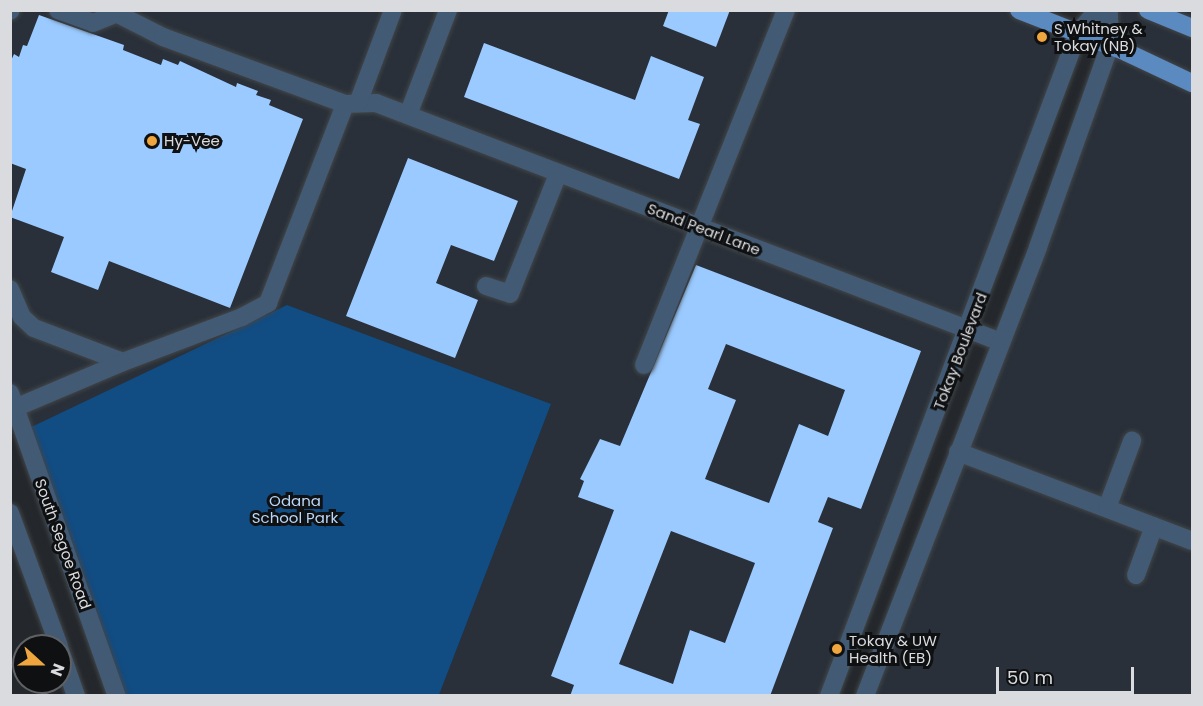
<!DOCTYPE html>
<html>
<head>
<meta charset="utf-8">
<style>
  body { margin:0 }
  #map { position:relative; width:1203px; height:706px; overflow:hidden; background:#24282c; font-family:Poppins,sans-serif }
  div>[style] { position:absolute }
  .built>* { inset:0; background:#293039 }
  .green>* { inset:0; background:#114c83 }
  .building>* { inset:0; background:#9acaff }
  .roads { filter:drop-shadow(0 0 2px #414548) drop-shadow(0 0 2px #414548) }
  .minor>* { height:18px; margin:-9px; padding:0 9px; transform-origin:9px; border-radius:9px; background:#425a73 }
  .major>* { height:18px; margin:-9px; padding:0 9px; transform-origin:9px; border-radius:9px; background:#5a8abf }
  .dots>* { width:16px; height:16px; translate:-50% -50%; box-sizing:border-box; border:3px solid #0f1012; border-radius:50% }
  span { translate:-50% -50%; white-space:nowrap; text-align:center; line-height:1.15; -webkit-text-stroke:6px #0f1012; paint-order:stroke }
  .poi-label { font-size:15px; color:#d9dbde }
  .left { translate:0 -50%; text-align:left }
  .street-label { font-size:15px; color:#d9dbde }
  .park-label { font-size:15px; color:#b9d7f9 }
  .frame { position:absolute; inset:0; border:12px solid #d9dbde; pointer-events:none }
  .north { position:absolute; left:12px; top:634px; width:60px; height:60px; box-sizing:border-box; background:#0f1012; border:2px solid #606164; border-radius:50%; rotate:111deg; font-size:16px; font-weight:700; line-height:24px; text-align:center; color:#d9dbde }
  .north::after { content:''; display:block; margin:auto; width:21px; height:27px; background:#f0a63e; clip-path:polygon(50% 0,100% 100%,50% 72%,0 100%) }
  .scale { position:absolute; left:996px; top:667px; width:138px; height:27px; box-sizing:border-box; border:3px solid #d9dbde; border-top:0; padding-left:8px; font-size:18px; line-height:21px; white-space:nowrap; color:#d9dbde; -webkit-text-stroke:4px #0f1012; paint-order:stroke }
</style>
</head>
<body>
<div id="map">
  <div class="built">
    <i style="clip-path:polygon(1018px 10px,1078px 33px,829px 695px,439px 695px,551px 404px,23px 431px,11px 393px,11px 11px)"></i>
    <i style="clip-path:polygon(1113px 11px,1192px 11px,1192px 695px,865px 696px,958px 452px)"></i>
  </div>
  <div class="green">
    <i style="clip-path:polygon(287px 305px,551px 404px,439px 695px,117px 695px,23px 431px)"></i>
  </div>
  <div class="building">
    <i style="clip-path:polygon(669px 10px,730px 10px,716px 47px,663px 26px)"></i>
    <i style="clip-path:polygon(39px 15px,124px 45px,123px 50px,161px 65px,163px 59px,178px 65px,180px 61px,236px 87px,237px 83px,258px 91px,256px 95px,271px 100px,269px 105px,303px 119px,230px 308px,109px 261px,98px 290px,51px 272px,64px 237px,10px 217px,26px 169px,10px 163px,10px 63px,14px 54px,19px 57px,23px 45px,27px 46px)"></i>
    <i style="clip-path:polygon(484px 43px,635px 100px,651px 56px,704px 77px,688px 120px,700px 124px,679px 179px,464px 97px)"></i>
    <i style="clip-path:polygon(408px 158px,518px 201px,494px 261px,451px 245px,436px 283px,478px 300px,455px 358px,346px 316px)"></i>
    <i style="clip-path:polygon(evenodd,696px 265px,921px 351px,861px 509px,828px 497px,818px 522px,833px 528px,770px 696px,570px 696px,574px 685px,551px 676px,614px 510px,578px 497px,584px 481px,580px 479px,600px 439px,620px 446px,696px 265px,726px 344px,845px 390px,828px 436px,799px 424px,769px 503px,705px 479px,736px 400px,708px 389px,726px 344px,696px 265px,671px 531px,755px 563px,725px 643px,690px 630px,673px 684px,619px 664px,671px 531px)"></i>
  </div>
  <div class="roads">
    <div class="minor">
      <i style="left:58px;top:10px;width:37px;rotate:20deg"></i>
      <i style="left:93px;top:23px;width:22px;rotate:-22deg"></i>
      <i style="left:110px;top:10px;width:59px;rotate:27deg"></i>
      <i style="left:163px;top:37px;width:194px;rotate:20.2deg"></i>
      <i style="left:345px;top:104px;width:31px;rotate:-2deg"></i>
      <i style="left:376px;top:103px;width:669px;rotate:20.93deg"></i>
      <i style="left:10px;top:11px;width:1px;rotate:-45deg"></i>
      <i style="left:358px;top:103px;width:99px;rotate:-69.4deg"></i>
      <i style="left:408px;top:115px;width:112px;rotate:-69.1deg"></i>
      <i style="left:486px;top:286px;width:25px;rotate:18deg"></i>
      <i style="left:510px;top:294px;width:129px;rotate:-68.2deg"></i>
      <i style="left:10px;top:289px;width:30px;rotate:67deg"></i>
      <i style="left:22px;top:317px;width:16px;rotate:43deg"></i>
      <i style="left:34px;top:328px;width:95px;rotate:20.9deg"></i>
      <i style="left:123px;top:362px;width:127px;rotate:-20.7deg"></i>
      <i style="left:242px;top:317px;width:30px;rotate:-28deg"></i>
      <i style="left:268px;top:303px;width:213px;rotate:-68.8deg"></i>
      <i style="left:644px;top:365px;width:382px;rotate:-68.2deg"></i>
      <i style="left:10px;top:393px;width:321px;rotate:70.6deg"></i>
      <i style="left:10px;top:410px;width:123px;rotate:-23deg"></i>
      <i style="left:958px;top:452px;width:250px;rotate:20.8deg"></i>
      <i style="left:1107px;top:508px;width:72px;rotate:-69.5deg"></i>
      <i style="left:10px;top:513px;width:142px;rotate:69.8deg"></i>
      <i style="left:1136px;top:575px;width:52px;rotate:-69.8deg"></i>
      <i style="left:60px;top:650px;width:49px;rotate:70.8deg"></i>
      <i style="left:829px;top:696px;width:708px;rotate:-69.42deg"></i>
      <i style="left:1078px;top:33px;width:30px;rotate:-50deg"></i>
      <i style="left:865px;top:696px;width:481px;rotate:-68.9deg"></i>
      <i style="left:1038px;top:247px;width:214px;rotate:-70.4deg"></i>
      <i style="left:1110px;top:45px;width:35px;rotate:-92deg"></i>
    </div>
    <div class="major">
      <i style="left:1019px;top:10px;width:115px;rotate:21.4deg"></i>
      <i style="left:1126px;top:52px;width:73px;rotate:25.2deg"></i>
      <i style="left:1148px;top:10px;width:48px;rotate:22.2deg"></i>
    </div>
  </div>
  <div class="dots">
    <i style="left:1042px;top:37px;background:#f0a63e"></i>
    <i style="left:152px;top:141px;background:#f0a63e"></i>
    <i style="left:837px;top:649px;background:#f0a63e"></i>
  </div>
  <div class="poi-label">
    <span class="left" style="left:1054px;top:37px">S Whitney &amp;<br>Tokay (NB)</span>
    <span class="left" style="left:164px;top:141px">Hy-Vee</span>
    <span class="left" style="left:849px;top:649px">Tokay &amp; UW<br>Health (EB)</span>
  </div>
  <div class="street-label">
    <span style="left:704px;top:229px;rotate:21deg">Sand Pearl Lane</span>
    <span style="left:960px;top:351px;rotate:-69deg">Tokay Boulevard</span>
    <span style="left:63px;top:544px;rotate:70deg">South Segoe Road</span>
  </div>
  <div class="park-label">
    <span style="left:295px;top:509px">Odana<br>School Park</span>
  </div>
  <div class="frame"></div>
  <div class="north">N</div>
  <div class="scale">50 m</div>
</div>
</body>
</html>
